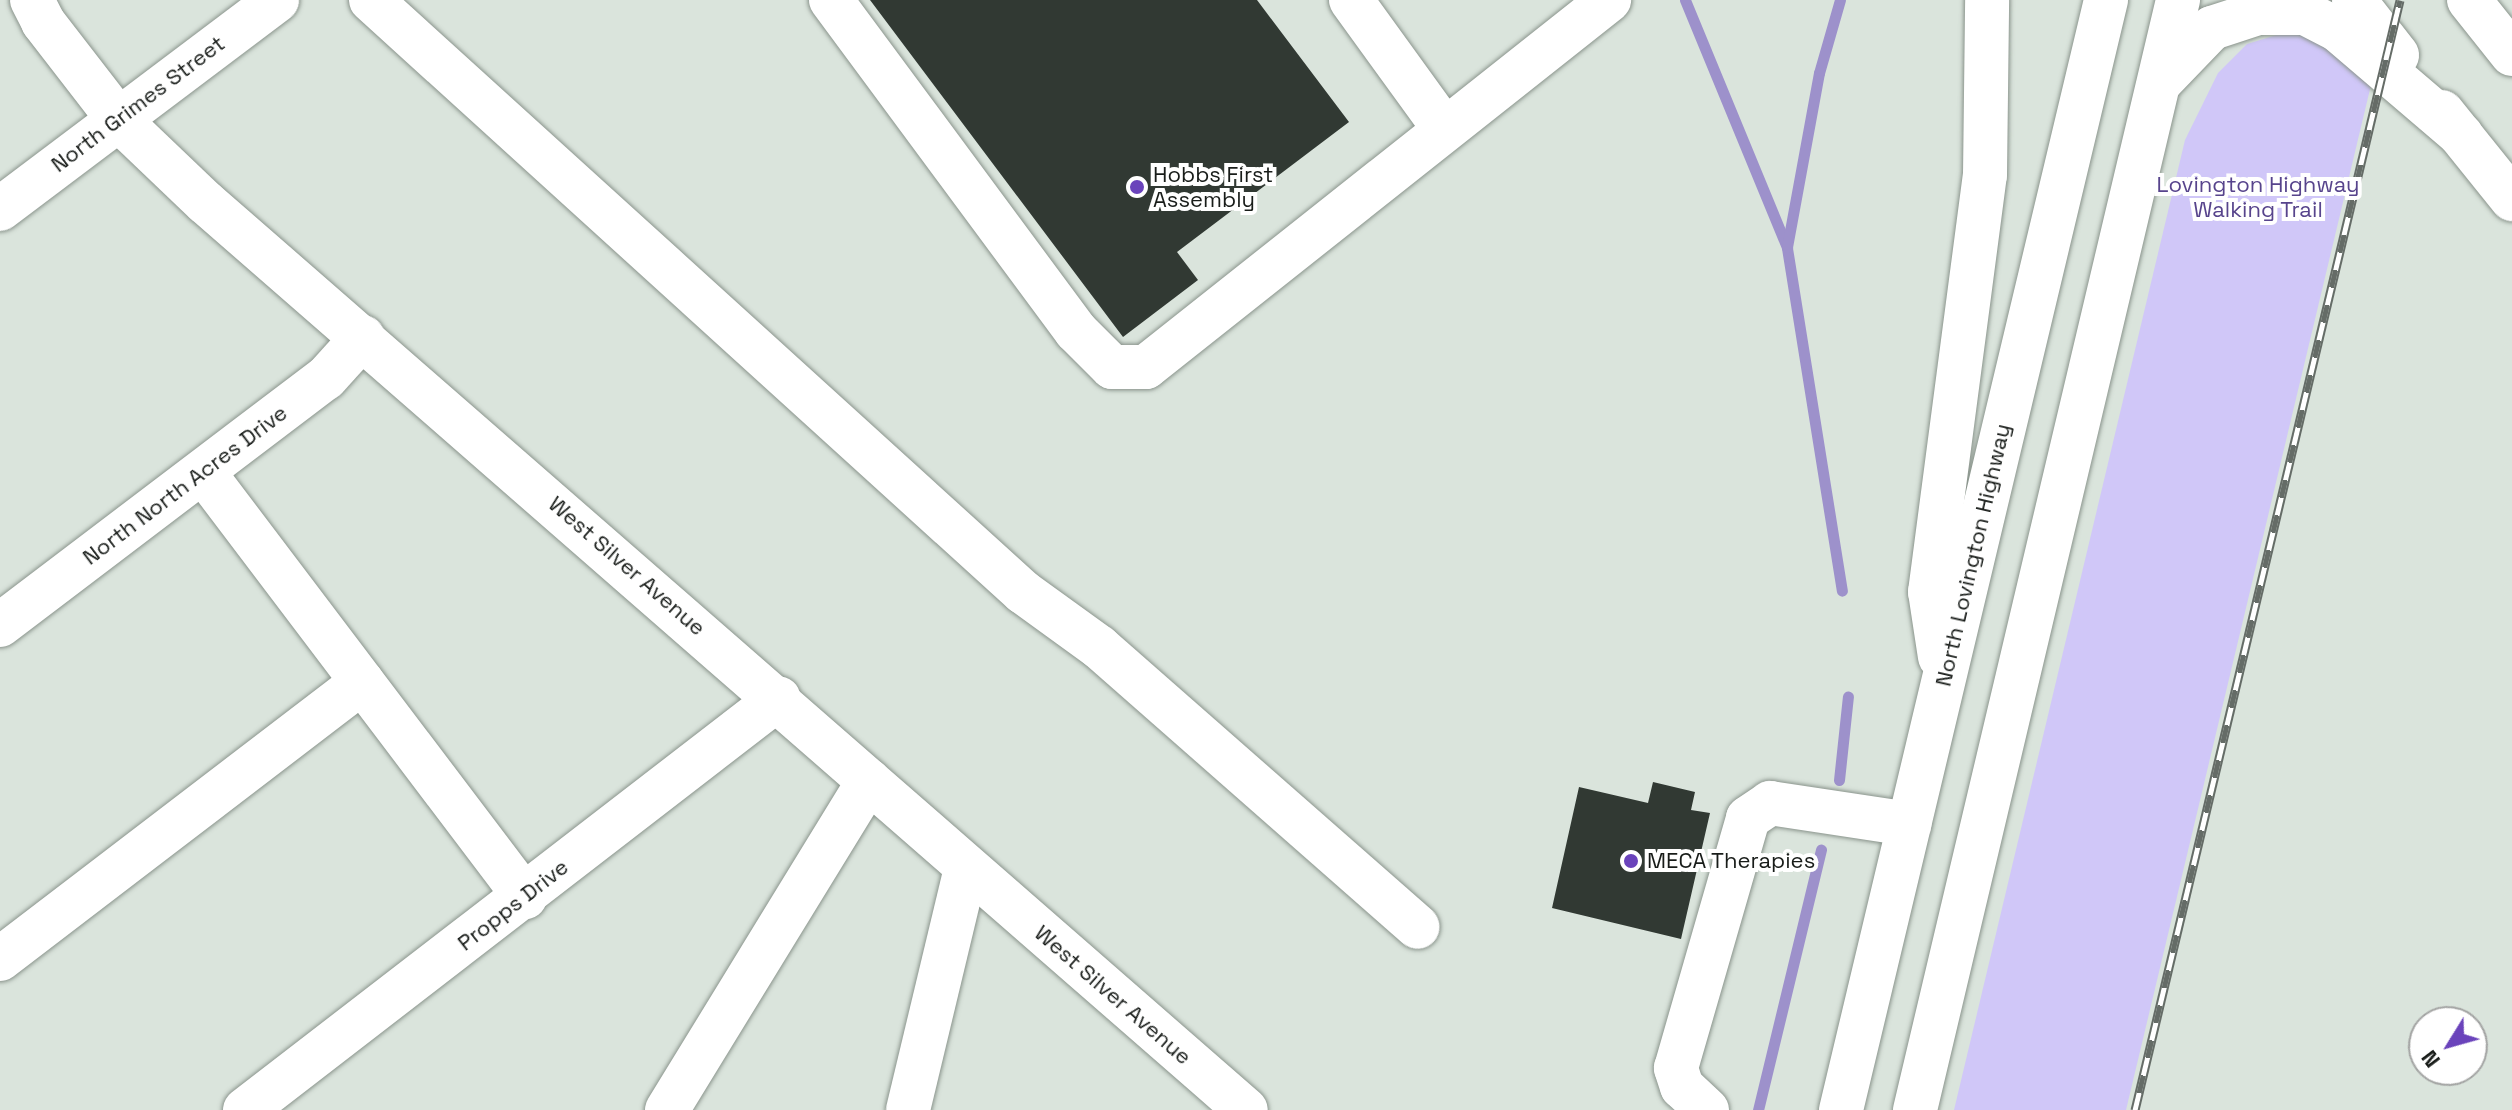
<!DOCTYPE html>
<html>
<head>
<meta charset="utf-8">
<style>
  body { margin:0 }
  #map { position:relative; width:2512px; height:1110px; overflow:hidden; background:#dae4dc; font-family:"Space Grotesk",sans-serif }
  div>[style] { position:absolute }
  .green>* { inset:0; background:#d0c7f8 }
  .stream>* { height:11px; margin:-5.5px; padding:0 5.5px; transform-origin:5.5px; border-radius:5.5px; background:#9d91cb }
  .building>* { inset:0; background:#313933 }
  .roads { filter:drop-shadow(0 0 2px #8a948c) drop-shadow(0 0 2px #8a948c) }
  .minor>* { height:44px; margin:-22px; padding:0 22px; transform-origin:22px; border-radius:22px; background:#fff }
  .major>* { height:44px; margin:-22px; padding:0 22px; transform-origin:22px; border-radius:22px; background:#fff }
  .rail>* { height:9px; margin-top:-4.5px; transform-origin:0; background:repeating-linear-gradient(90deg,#fff 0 18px,#656c67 0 36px); box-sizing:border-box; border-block:2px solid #656c67 }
  .dots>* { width:22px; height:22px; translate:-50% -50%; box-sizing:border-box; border:4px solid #fff; border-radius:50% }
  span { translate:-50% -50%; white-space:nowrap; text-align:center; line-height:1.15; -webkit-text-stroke:8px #fff; paint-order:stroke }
  .street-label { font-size:22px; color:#181c19 }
  .poi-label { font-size:22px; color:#181c19 }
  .left { translate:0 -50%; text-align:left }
  .park-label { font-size:22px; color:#57448c }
  .north { position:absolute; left:2408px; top:1006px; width:80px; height:80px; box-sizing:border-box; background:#fff; border:2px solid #a3a4a3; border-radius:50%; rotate:233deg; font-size:22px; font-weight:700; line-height:32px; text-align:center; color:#181c19 }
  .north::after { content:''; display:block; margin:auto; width:28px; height:36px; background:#6a43bb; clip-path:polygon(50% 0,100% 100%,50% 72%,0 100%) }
</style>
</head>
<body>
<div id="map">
  <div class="green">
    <i style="clip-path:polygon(2290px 31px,2334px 38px,2371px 85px,2126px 1110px,1954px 1110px,2185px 140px,2218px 73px,2247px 44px)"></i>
  </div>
  <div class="stream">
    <i style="left:1685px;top:0;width:268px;rotate:67.6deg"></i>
    <i style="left:1787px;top:248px;width:347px;rotate:80.9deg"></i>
    <i style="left:1787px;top:247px;width:177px;rotate:-79.6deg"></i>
    <i style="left:1819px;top:73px;width:76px;rotate:-74deg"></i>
    <i style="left:1839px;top:780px;width:84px;rotate:-83.9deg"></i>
    <i style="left:1758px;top:1110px;width:268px;rotate:-76.4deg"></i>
  </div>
  <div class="building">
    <i style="clip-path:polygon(870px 0,1257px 0,1349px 122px,1177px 252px,1198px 280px,1123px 337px)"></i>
    <i style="clip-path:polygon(1653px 782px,1695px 792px,1691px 810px,1710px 813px,1681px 939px,1552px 908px,1579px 787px,1648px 803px)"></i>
  </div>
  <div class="roads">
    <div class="minor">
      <i style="left:32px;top:0;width:25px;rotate:63deg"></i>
      <i style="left:43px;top:22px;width:123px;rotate:52.3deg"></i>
      <i style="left:118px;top:119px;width:120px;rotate:43.7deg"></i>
      <i style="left:205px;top:202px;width:1381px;rotate:41.1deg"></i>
      <i style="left:371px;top:0;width:881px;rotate:42.24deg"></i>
      <i style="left:1023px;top:592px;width:94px;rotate:35.9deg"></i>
      <i style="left:1099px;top:647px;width:424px;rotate:41.3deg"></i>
      <i style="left:831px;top:0;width:412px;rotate:53.5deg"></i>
      <i style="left:1076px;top:331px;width:51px;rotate:45deg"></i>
      <i style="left:1112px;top:367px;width:34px"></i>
      <i style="left:1146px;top:367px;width:591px;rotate:-38.4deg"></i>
      <i style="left:1351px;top:0;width:157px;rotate:54.1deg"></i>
      <i style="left:204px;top:473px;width:532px;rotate:52.87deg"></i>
      <i style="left:0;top:625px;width:409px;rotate:-37.2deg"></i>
      <i style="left:326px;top:378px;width:55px;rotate:-47.9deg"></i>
      <i style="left:0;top:959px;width:456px;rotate:-37.4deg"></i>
      <i style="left:245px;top:1110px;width:674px;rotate:-37.65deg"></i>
      <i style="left:667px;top:1110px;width:386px;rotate:-58.5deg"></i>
      <i style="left:908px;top:1110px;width:249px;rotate:-76.5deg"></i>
      <i style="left:1707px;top:1110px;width:34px;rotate:-137deg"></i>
      <i style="left:1682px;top:1087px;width:20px;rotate:-108deg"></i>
      <i style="left:1676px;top:1068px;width:260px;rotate:-73.9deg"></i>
      <i style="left:1748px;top:818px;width:27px;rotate:-34deg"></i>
      <i style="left:1770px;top:803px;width:141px;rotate:8.6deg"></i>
    </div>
    <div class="major">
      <i style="left:2354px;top:0;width:70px;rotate:52deg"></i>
      <i style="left:2469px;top:0;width:69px;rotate:51.5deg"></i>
      <i style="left:2160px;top:82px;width:75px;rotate:-46.1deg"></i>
      <i style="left:2212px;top:28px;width:48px;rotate:-18.1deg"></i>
      <i style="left:2258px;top:13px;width:47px"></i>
      <i style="left:2305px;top:13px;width:37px;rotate:27deg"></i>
      <i style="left:2338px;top:30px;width:162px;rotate:40.5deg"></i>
      <i style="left:2442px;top:112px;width:112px;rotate:51.2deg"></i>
      <i style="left:0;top:209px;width:347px;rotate:-37deg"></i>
      <i style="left:1940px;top:657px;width:66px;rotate:-98.7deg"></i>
      <i style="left:1930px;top:592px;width:421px;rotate:-82.5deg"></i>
      <i style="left:1985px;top:175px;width:175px;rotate:-89.3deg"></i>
      <i style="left:1841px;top:1110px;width:1141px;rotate:-76.57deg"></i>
      <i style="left:1915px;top:1110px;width:1141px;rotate:-76.67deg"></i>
    </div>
  </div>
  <div class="rail">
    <i style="left:2135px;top:1110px;width:1141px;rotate:-76.57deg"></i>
  </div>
  <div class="dots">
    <i style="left:1137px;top:187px;background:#6a43bb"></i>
    <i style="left:1631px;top:861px;background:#6a43bb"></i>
  </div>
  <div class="street-label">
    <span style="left:138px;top:104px;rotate:-37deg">North Grimes Street</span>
    <span style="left:185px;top:485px;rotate:-37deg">North North Acres Drive</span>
    <span style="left:1973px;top:555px;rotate:-77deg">North Lovington Highway</span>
    <span style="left:627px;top:566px;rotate:41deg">West Silver Avenue</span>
    <span style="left:513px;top:905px;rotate:-38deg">Propps Drive</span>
    <span style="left:1113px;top:995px;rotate:41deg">West Silver Avenue</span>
  </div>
  <div class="poi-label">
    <span class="left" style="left:1153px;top:187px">Hobbs First<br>Assembly</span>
    <span class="left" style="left:1647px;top:861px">MECA Therapies</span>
  </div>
  <div class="park-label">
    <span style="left:2258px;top:197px">Lovington Highway<br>Walking Trail</span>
  </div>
  <div class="north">N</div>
</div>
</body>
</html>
